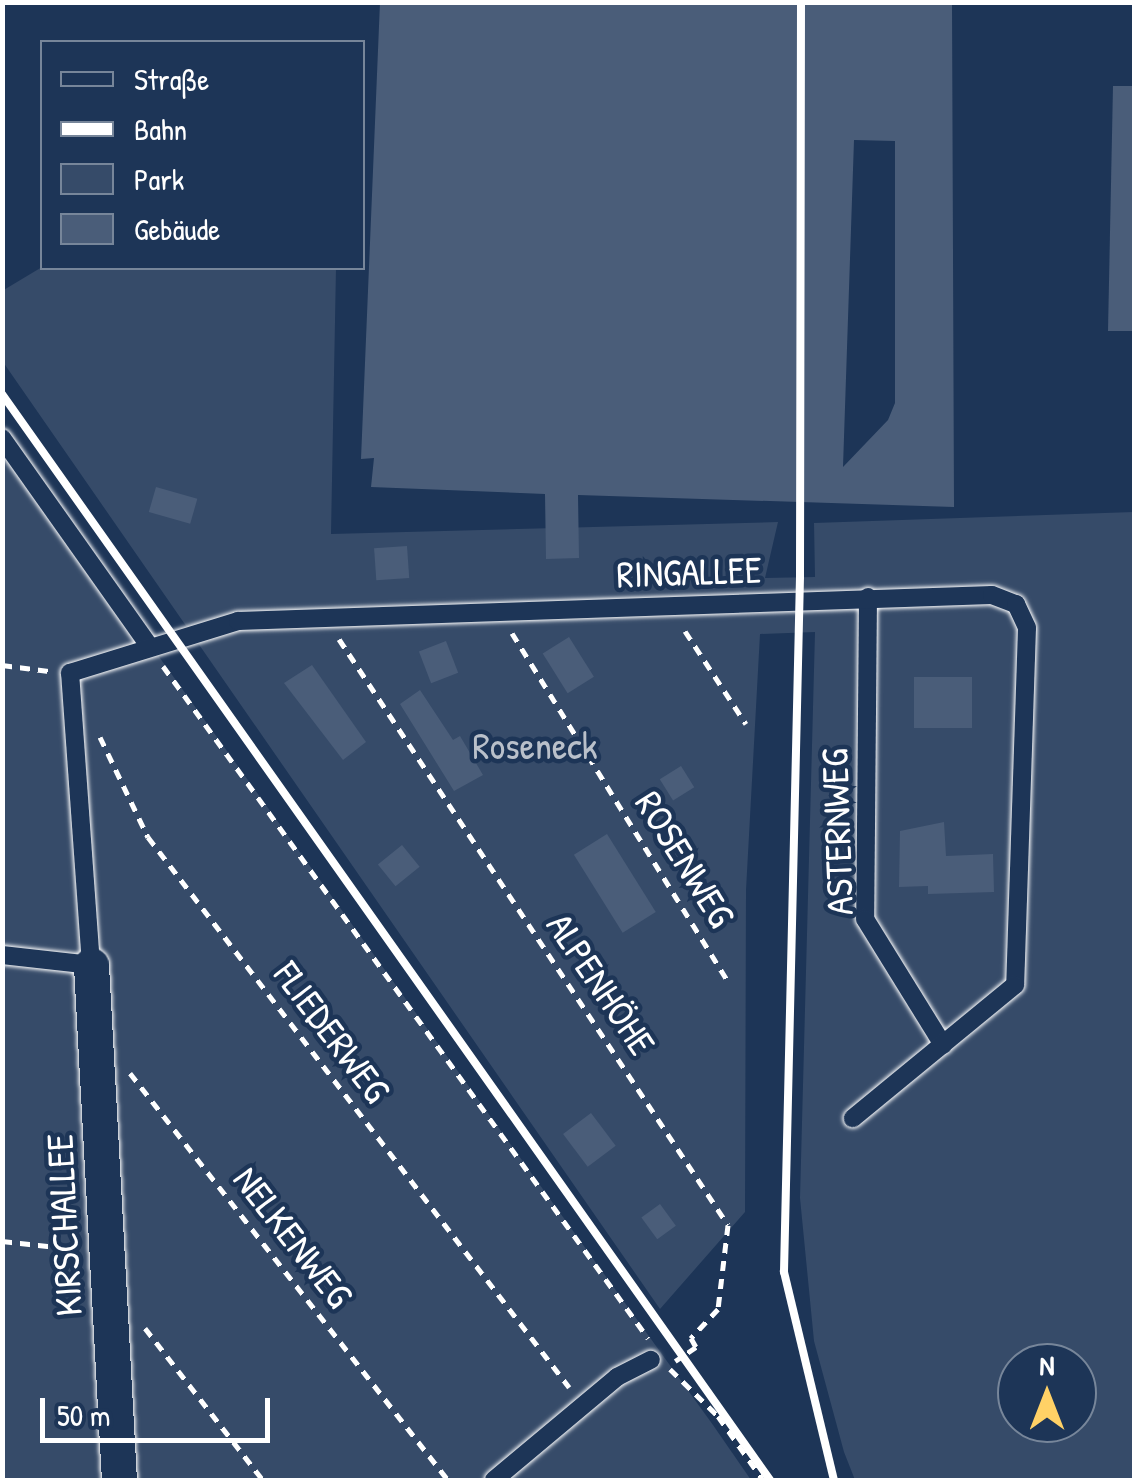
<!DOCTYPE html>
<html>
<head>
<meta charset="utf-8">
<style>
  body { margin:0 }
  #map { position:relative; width:1137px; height:1483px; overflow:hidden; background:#1d3557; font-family:"Patrick Hand",sans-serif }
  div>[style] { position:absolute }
  .green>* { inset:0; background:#364b69 }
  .building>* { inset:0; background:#4a5d79; transform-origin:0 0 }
  .path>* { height:5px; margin-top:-2.5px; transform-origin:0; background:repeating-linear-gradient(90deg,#fff 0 10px,transparent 0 18px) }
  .roads { filter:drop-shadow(0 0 2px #fff) drop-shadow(0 0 2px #fff) }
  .service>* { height:18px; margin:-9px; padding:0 9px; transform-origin:9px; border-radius:9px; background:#1d3557 }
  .minor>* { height:35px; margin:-17.5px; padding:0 17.5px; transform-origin:17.5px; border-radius:17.5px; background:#1d3557 }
  .rail>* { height:8px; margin:-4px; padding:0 4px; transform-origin:4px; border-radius:4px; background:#fff }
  span { translate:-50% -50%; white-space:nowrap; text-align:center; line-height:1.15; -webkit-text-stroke:9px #1d3557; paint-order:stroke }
  .street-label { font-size:38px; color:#fff }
  .park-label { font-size:38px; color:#b9c0ca }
  .frame { position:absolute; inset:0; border:5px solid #fff; pointer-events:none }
  .legend { position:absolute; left:40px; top:40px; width:325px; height:230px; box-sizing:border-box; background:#1d3557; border:2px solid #77869a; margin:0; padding:12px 18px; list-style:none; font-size:30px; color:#fff }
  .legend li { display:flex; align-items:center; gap:20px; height:50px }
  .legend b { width:50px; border:2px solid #77869a }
  .north { position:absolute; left:997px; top:1343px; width:100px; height:100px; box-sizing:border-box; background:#1d3557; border:2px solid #77869a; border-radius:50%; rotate:0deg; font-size:28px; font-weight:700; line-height:40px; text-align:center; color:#fff }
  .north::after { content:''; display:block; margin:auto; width:35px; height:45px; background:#ffd166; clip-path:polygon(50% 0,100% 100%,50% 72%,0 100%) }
  .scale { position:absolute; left:40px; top:1398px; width:230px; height:45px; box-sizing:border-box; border:5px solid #fff; border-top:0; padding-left:12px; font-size:30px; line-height:35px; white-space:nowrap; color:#fff; -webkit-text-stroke:8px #1d3557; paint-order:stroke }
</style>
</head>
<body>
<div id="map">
  <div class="green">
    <i style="clip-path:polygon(evenodd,42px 267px,336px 268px,331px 534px,778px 522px,765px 578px,815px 577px,814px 523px,1134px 512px,1134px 1480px,855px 1480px,844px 1452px,814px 1341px,800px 1198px,815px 632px,760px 634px,746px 890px,745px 1212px,660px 1309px,3px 362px,2px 291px,42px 267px,1017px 1363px,1077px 1363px,1077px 1423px,1017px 1423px,1017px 1363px)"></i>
    <i style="clip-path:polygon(2px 439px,713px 1425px,751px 1480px,3px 1480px)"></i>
  </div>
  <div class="building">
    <i style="clip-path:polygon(evenodd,380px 2px,952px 2px,954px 507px,578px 495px,579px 558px,546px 559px,545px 494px,371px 487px,374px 458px,361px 459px,380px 2px,854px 140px,895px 141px,895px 403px,888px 420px,843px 467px,854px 140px)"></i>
    <i style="clip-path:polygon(1113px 86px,1134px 86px,1134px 331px,1108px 331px)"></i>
    <i style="left:156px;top:487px;width:43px;height:26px;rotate:16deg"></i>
    <i style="left:407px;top:546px;width:32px;height:33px;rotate:86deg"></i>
    <i style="left:569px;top:637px;width:47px;height:31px;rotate:58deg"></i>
    <i style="left:446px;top:641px;width:34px;height:29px;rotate:69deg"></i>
    <i style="clip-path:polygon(312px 665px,366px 742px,343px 760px,284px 683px)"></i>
    <i style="left:972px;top:677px;width:51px;height:58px;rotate:90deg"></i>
    <i style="clip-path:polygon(420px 690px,453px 740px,460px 736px,483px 775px,454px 791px,400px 704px)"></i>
    <i style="left:681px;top:766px;width:25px;height:25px;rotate:58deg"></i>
    <i style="clip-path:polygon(944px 822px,946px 856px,993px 854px,994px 892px,928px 894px,928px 886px,899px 887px,900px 831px)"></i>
    <i style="left:607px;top:834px;width:92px;height:39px;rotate:58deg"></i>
    <i style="left:402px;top:845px;width:28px;height:31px;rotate:51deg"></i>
    <i style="left:591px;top:1113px;width:41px;height:35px;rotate:53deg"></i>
    <i style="left:660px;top:1204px;width:27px;height:23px;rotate:54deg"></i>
  </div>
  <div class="path">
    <i style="left:685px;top:631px;width:111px;rotate:56.7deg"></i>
    <i style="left:512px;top:633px;width:413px;rotate:58.2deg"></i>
    <i style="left:339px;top:639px;width:703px;rotate:56.42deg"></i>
    <i style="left:728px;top:1225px;width:85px;rotate:96.8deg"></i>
    <i style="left:718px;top:1309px;width:40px;rotate:133deg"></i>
    <i style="left:691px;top:1338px;width:10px;rotate:61deg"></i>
    <i style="left:696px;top:1347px;width:25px;rotate:146deg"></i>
    <i style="left:2px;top:665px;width:47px;rotate:7.3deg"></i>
    <i style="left:163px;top:666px;width:829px;rotate:54.18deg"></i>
    <i style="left:100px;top:737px;width:111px;rotate:64.4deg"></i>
    <i style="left:148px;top:837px;width:693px;rotate:52.57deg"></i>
    <i style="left:130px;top:1073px;width:517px;rotate:52deg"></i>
    <i style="left:2px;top:1241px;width:73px;rotate:6.3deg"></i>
    <i style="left:145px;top:1328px;width:192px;rotate:52.2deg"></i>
    <i style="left:670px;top:1369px;width:67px;rotate:44.4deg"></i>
    <i style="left:718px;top:1416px;width:78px;rotate:54.9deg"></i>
  </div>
  <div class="roads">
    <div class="service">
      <i style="left:2px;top:438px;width:256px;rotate:54.7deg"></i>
      <i style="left:868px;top:597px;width:322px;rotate:90.5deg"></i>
      <i style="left:865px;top:919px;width:148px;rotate:58.2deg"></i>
      <i style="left:2px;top:955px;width:90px;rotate:6.4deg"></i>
      <i style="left:91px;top:965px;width:293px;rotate:-94.1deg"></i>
      <i style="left:70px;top:673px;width:176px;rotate:-17.2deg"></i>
      <i style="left:238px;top:621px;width:754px;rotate:-1.97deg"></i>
      <i style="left:992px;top:595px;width:26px;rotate:21deg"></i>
      <i style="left:1016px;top:604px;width:26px;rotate:65deg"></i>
      <i style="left:1027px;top:628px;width:357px;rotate:91.9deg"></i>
      <i style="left:1015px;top:985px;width:210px;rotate:140.6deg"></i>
      <i style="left:494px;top:1480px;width:160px;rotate:-39.9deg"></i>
      <i style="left:617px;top:1377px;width:38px;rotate:-27deg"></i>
    </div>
    <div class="minor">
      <i style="left:91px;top:965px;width:516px;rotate:86.89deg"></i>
    </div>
  </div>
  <div class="rail">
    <i style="left:801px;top:2px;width:575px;rotate:90.1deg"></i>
    <i style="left:800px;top:577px;width:695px;rotate:91.32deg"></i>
    <i style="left:784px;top:1272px;width:214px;rotate:76.5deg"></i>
    <i style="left:2px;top:394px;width:1330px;rotate:54.73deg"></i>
  </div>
  <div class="street-label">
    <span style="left:689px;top:572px;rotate:-2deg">RINGALLEE</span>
    <span style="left:837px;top:832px;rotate:-92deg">ASTERNWEG</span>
    <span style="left:685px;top:859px;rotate:58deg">ROSENWEG</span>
    <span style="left:601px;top:984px;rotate:56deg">ALPENHÖHE</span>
    <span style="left:332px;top:1032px;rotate:53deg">FLIEDERWEG</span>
    <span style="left:64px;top:1225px;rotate:-93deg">KIRSCHALLEE</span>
    <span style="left:293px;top:1237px;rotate:52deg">NELKENWEG</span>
  </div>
  <div class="park-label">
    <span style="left:535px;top:746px">Roseneck</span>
  </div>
  <div class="frame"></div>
  <ul class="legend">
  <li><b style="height:12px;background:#1d3557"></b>Straße</li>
  <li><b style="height:12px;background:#fff"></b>Bahn</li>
  <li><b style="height:28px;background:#364b69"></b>Park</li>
  <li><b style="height:28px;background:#4a5d79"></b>Gebäude</li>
  </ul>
  <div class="north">N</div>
  <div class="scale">50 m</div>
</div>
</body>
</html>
